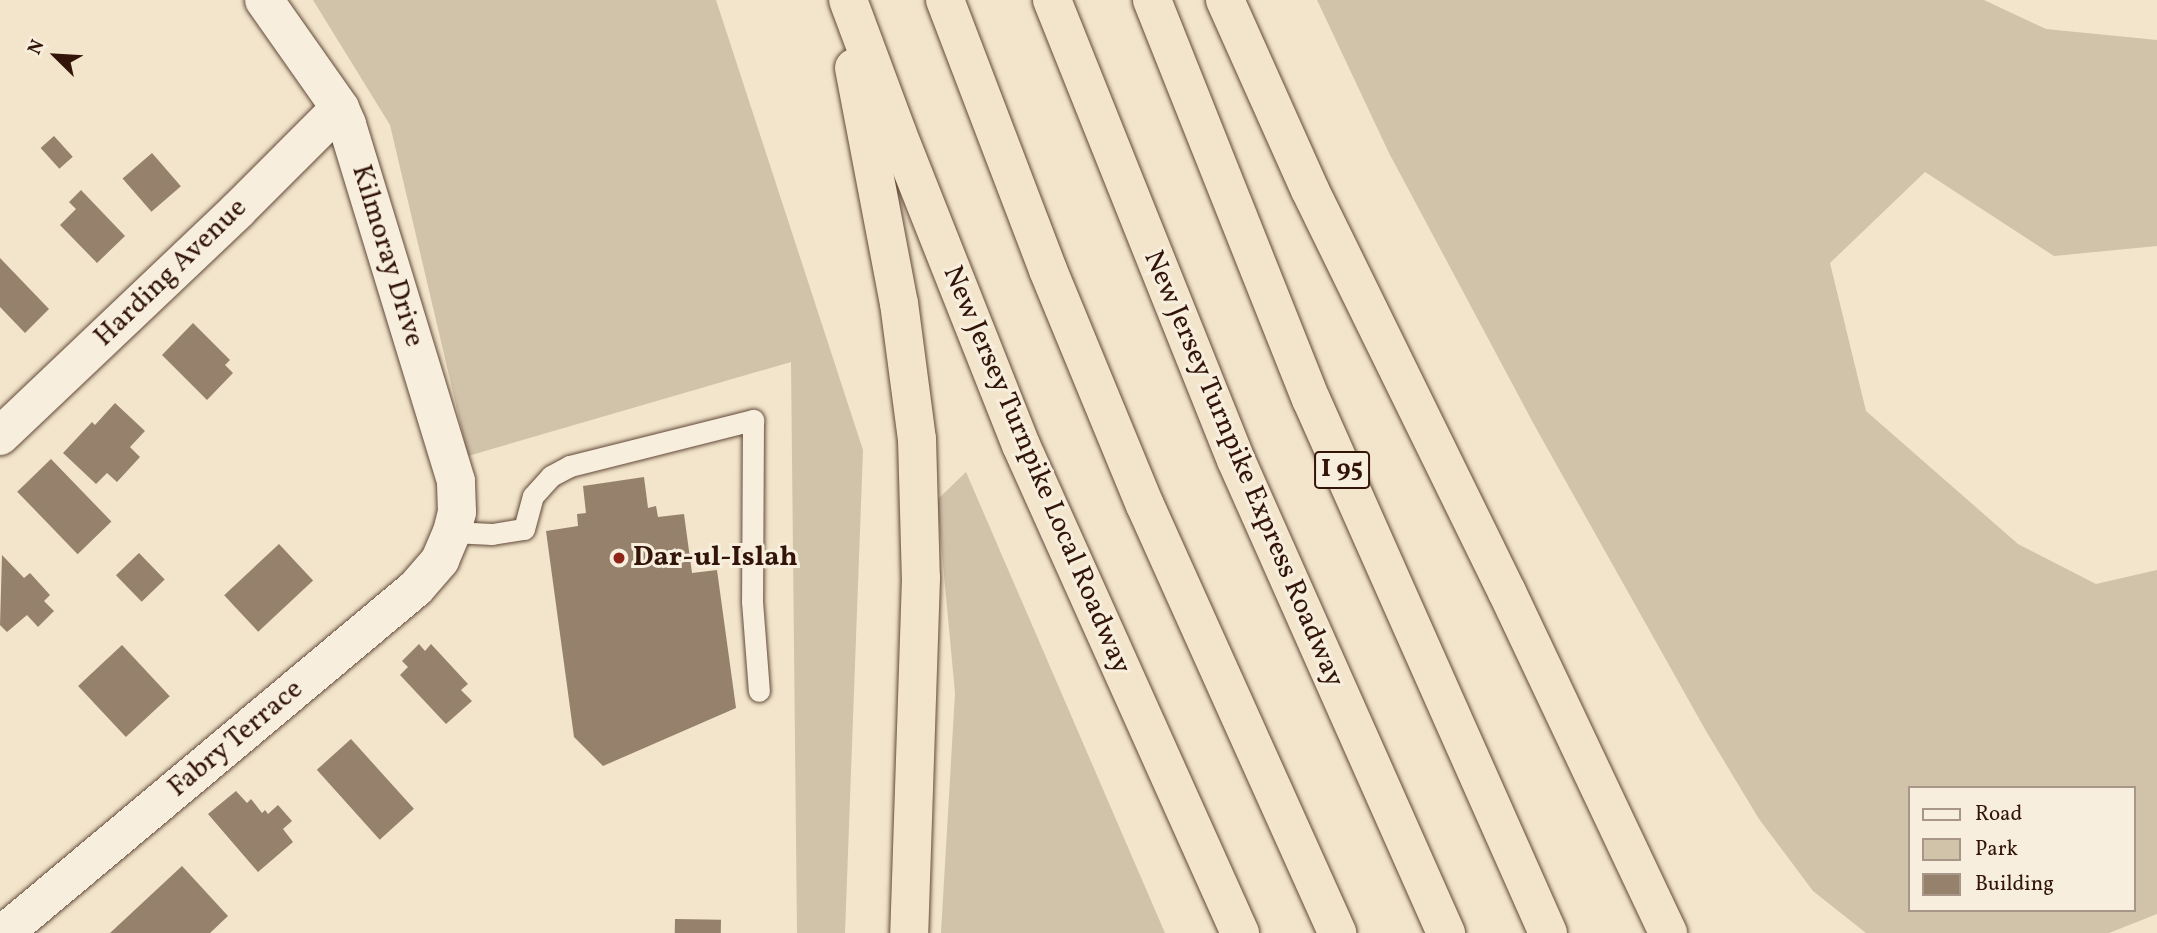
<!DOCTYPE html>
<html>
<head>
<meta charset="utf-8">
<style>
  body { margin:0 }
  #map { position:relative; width:2157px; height:933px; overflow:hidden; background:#f2e5cb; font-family:Vollkorn,serif }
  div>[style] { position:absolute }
  .green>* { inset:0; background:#d1c2aa }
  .building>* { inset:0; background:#96816d; transform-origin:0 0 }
  .roads { filter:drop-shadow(0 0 2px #624939) drop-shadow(0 0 2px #624939) }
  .service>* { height:21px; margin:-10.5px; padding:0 10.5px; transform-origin:10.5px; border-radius:10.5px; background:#f7eedd }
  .minor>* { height:38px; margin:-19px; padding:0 19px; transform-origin:19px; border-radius:19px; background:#f7eedd }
  .motorway>* { height:38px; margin:-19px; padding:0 19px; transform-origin:19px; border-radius:19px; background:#f2e5cb }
  .dots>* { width:19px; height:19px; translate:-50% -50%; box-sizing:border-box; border:4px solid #f7eedd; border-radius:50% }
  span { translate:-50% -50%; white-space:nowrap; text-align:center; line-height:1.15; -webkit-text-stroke:6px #f7eedd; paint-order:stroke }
  .shield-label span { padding:2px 5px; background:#f7eedd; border:2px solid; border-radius:5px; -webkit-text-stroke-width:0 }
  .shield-label { font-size:26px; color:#321508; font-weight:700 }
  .street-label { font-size:28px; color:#321508 }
  .poi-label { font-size:28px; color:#321508; font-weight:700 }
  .left { translate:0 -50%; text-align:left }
  .legend { position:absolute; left:1908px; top:786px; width:228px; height:126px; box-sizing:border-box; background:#f7eedd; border:2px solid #a89788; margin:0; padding:9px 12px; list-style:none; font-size:21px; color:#321508 }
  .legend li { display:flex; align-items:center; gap:14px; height:35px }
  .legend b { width:35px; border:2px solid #a89788 }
  .north { position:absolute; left:21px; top:21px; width:70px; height:70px; -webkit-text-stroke:5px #f7eedd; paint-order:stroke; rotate:294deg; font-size:19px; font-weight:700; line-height:28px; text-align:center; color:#321508 }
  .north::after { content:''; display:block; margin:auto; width:24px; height:32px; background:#321508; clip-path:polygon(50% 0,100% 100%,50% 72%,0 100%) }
</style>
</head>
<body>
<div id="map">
  <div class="green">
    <i style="clip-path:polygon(313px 0,716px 0,863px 450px,845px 933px,797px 933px,791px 362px,468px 456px,390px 125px)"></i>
    <i style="clip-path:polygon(evenodd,1317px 0,1984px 0,2046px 29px,2157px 40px,2157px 246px,2054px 256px,1925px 172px,1830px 263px,1866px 411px,2018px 544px,2096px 584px,2157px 570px,2157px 914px,2109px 933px,1866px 933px,1813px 891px,1759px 819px,1706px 731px,1537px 430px,1389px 153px,1317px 0,1910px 788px,2134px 788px,2134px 910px,1910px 910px,1910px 788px)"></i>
    <i style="clip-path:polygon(966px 472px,1165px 933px,941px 933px,955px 693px,937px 500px)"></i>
  </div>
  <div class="building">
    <i style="left:54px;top:136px;width:28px;height:18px;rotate:48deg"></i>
    <i style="left:152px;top:153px;width:44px;height:39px;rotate:49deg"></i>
    <i style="clip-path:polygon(81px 190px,125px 236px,97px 263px,60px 225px,76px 209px,69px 202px)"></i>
    <i style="clip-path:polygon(0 258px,49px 309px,25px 333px,0 307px)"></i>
    <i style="clip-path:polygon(193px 323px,230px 360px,225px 365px,233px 373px,207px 400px,162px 355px)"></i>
    <i style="clip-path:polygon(115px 403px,145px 431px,130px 447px,140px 457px,117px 482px,107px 473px,96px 484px,63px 453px,92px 422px,95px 425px)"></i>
    <i style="left:51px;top:459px;width:87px;height:47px;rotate:46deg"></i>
    <i style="clip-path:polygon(644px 477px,648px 508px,656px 506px,658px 517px,684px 514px,692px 573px,717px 570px,736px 708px,603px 766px,574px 737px,546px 531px,578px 526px,577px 514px,586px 513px,583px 486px)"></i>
    <i style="left:279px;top:544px;width:50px;height:75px;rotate:47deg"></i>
    <i style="left:139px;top:553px;width:37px;height:32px;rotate:46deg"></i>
    <i style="clip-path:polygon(2px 555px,24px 578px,30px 573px,50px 595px,44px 601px,54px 611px,38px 627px,27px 615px,7px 632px,0 625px)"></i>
    <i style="clip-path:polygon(419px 644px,425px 651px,431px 644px,468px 684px,461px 690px,472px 701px,446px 724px,400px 675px,408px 667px,402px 661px)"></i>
    <i style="left:122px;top:645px;width:70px;height:60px;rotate:47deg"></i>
    <i style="left:351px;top:739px;width:94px;height:46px;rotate:48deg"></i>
    <i style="clip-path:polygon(236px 791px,247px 803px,251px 799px,262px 813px,265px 810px,268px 814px,278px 805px,292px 821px,283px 829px,293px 842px,258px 872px,208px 814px)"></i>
    <i style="clip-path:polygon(182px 866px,228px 916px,210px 933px,110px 933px)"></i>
    <i style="left:675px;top:919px;width:46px;height:14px;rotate:1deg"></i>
  </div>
  <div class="roads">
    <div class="service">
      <i style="left:452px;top:532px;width:40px;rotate:2.9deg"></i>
      <i style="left:492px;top:534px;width:32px;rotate:-9deg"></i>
      <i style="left:524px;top:529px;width:34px;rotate:-75deg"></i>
      <i style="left:533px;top:496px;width:27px;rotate:-48deg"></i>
      <i style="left:551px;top:476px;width:21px;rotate:-28deg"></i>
      <i style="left:570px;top:466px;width:189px;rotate:-14.1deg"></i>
      <i style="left:753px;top:420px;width:181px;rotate:90.3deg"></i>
      <i style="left:752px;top:601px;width:90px;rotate:85.6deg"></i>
    </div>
    <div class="minor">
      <i style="left:0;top:436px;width:328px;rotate:-43.5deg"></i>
      <i style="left:238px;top:210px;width:144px;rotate:-45deg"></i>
      <i style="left:4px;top:933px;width:537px;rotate:-39.94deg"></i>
      <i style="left:416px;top:588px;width:37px;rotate:-49deg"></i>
      <i style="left:440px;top:560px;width:30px;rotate:-67deg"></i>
      <i style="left:452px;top:532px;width:21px;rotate:-76deg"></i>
      <i style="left:457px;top:512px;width:31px;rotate:-92deg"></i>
      <i style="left:456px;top:481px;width:373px;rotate:-107deg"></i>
      <i style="left:347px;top:124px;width:17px;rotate:-114deg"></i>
      <i style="left:340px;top:108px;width:132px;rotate:-125.1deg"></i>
    </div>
    <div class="motorway">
      <i style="left:848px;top:0;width:141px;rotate:69.6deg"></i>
      <i style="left:897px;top:132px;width:337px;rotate:68.4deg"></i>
      <i style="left:1021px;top:445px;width:535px;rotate:65.83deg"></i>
      <i style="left:945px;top:0;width:289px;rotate:69.1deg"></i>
      <i style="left:1048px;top:270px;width:254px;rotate:67.6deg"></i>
      <i style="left:1145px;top:505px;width:469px;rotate:65.8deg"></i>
      <i style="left:1052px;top:0;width:495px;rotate:68.2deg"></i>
      <i style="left:1236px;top:460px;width:518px;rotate:66.06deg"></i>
      <i style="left:1152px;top:0;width:430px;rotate:68.3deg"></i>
      <i style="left:1311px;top:399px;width:584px;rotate:66.07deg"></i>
      <i style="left:1225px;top:0;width:208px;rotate:65.9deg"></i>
      <i style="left:1310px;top:190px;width:448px;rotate:63.9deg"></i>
      <i style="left:1507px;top:592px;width:377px;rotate:64.7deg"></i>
      <i style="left:854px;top:68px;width:239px;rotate:79.2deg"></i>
      <i style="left:899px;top:303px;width:137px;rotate:82.5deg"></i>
      <i style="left:917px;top:439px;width:139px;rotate:88.4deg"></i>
      <i style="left:921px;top:578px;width:355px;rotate:91.9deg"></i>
    </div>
  </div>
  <div class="dots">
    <i style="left:619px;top:558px;background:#8f2418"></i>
  </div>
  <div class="shield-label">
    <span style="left:1342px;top:470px">I 95</span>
  </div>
  <div class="street-label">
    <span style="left:387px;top:256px;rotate:73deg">Kilmoray Drive</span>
    <span style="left:171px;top:273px;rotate:-44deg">Harding Avenue</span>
    <span style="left:1243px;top:469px;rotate:67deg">New Jersey Turnpike Express Roadway</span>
    <span style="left:1036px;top:470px;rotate:67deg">New Jersey Turnpike Local Roadway</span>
    <span style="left:236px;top:739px;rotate:-40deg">Fabry Terrace</span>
  </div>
  <div class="poi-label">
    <span class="left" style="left:633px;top:558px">Dar-ul-Islah</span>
  </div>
  <ul class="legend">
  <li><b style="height:9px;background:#f7eedd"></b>Road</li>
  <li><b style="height:19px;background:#d1c2aa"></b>Park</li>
  <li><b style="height:19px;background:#96816d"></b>Building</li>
  </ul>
  <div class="north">N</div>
</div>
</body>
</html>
